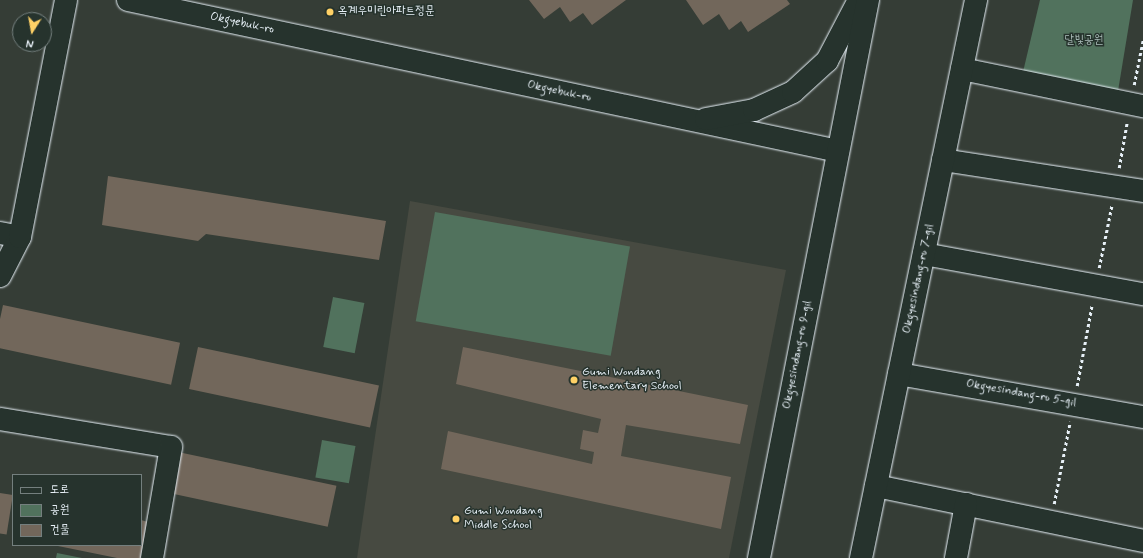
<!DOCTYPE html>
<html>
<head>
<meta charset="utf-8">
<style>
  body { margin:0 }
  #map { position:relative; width:1143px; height:558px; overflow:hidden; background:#353d36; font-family:Mynerve,"Poor Story",sans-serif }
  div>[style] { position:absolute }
  .built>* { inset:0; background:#474a41 }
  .green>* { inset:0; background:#51725d; transform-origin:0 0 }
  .building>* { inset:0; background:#72675b; transform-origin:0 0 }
  .path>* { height:2.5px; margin-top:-1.25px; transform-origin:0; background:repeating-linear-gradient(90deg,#e8f1f8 0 3px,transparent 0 6px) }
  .roads { filter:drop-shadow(0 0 1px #e8f1f8) drop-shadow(0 0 1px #e8f1f8) }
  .minor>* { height:22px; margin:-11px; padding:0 11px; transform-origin:11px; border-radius:11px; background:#26332d }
  .dots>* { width:11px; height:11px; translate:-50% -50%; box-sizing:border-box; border:2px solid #26332d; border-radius:50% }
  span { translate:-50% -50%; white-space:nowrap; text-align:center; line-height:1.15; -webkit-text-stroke:3px #26332d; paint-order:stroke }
  .poi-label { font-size:12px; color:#e8f1f8 }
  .left { translate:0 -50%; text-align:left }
  .street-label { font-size:12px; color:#e8f1f8 }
  .park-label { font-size:12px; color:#acbeba }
  .legend { position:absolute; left:12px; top:474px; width:130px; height:72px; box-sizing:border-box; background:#26332d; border:1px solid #747f7e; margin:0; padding:5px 7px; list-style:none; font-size:12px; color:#e8f1f8 }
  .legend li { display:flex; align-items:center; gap:8px; height:20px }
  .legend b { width:20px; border:1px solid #747f7e }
  .north { position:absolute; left:12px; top:12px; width:40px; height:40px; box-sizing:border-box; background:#26332d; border:1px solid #747f7e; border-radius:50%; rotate:191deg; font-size:11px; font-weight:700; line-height:16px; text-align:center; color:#e8f1f8 }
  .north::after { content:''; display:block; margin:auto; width:14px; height:18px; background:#ffd166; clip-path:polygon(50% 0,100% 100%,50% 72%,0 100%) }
</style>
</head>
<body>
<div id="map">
  <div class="built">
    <i style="clip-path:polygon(410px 201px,786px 270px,729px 558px,357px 558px)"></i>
  </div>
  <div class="green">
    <i style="clip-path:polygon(1040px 0,1133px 0,1118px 91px,1023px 72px)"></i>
    <i style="left:435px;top:212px;width:198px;height:111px;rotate:10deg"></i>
    <i style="left:333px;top:297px;width:32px;height:51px;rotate:11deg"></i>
    <i style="left:322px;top:440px;width:34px;height:38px;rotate:10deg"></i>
    <i style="clip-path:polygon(57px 553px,82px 558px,56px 558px)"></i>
  </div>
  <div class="building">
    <i style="clip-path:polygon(529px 0,626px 0,592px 25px,583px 13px,570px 22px,560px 7px,544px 19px)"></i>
    <i style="clip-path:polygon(686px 0,787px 0,790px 4px,748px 32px,741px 21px,729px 30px,719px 14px,703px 25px)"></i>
    <i style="clip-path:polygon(108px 176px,386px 221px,379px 260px,206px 234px,198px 241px,102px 225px)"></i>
    <i style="left:3px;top:305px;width:181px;height:43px;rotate:12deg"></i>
    <i style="left:198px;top:347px;width:185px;height:43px;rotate:12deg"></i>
    <i style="clip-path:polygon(463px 347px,748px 405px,740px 444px,626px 425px,621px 456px,731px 477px,721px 529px,441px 469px,448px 431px,592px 464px,594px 452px,580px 449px,583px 430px,598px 433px,601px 419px,456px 384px)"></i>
    <i style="left:178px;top:452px;width:162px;height:42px;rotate:12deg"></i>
    <i style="left:0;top:493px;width:13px;height:40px;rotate:9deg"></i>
    <i style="clip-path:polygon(141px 520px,148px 522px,142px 558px,117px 558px,58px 546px,141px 545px)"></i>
  </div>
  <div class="path">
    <i style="left:1134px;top:85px;width:46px;rotate:-78.7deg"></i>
    <i style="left:1119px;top:168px;width:47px;rotate:-80.1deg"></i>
    <i style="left:1099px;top:268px;width:65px;rotate:-78.5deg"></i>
    <i style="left:1077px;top:386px;width:83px;rotate:-79.6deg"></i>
    <i style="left:1054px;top:504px;width:84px;rotate:-79deg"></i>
  </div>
  <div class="roads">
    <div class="minor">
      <i style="left:128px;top:0;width:726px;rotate:12.01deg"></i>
      <i style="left:962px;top:69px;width:185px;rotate:11.6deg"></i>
      <i style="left:706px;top:119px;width:49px;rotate:-10.6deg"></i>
      <i style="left:754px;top:110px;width:43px;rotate:-24.8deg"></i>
      <i style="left:793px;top:92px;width:46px;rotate:-42.4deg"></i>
      <i style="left:827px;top:61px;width:69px;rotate:-62.3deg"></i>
      <i style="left:943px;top:160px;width:202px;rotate:8.8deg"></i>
      <i style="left:0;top:233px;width:20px;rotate:11deg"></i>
      <i style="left:924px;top:254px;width:223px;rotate:10.4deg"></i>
      <i style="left:0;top:276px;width:44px;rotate:-62.9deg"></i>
      <i style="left:20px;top:237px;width:241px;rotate:-79deg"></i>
      <i style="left:899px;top:374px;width:248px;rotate:10deg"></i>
      <i style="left:0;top:419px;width:173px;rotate:9.3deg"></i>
      <i style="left:171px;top:447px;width:113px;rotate:99.7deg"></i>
      <i style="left:876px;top:486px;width:273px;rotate:11.6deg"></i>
      <i style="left:759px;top:558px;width:569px;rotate:-78.95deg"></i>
      <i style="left:861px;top:558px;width:570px;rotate:-78.35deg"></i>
      <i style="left:956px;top:558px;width:55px;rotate:-79.5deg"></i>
    </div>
  </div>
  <div class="dots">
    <i style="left:330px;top:12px;background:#ffd166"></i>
    <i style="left:574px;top:380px;background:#ffd166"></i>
    <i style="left:456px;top:519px;background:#ffd166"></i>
  </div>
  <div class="poi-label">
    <span class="left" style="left:338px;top:12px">옥계우미린아파트정문</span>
    <span class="left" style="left:582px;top:380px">Gumi Wondang<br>Elementary School</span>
    <span class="left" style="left:464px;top:519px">Gumi Wondang<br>Middle School</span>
  </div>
  <div class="street-label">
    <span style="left:242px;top:24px;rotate:12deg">Okgyebuk-ro</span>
    <span style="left:559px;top:92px;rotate:12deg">Okgyebuk-ro</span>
    <span style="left:919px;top:279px;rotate:-78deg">Okgyesindang-ro 7-gil</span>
    <span style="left:798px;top:355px;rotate:-79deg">Okgyesindang-ro 9-gil</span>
    <span style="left:1021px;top:394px;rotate:10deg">Okgyesindang-ro 5-gil</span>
  </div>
  <div class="park-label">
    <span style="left:1084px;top:41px">달빛공원</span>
  </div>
  <ul class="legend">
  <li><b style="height:5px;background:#26332d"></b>도로</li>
  <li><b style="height:11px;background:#51725d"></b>공원</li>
  <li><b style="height:11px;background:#72675b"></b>건물</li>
  </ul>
  <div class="north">N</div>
</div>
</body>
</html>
